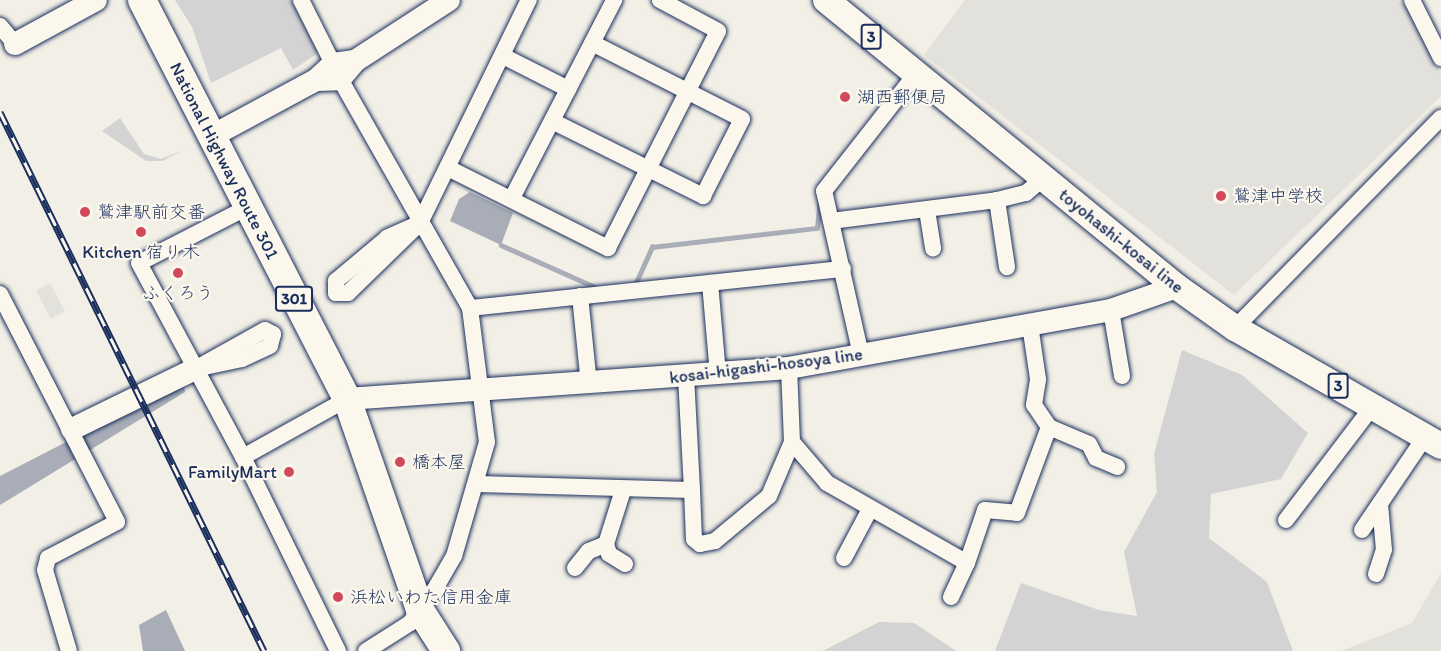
<!DOCTYPE html>
<html>
<head>
<meta charset="utf-8">
<style>
  body { margin:0 }
  #map { position:relative; width:1441px; height:651px; overflow:hidden; background:#f2efe6; font-family:Itim,"Klee One",sans-serif }
  div>[style] { position:absolute }
  .built>* { inset:0; background:#e2e1dc; transform-origin:0 0 }
  .green>* { inset:0; background:#d2d3d2 }
  .water>* { inset:0; background:#a9adb7 }
  .stream>* { height:4.5px; margin:-2.25px; padding:0 2.25px; transform-origin:2.25px; border-radius:2.25px; background:#a9adb7 }
  .roads { filter:drop-shadow(0 0 2px #1b2f5e) drop-shadow(0 0 2px #1b2f5e) }
  .street>* { height:16px; margin:-8px; padding:0 8px; transform-origin:8px; border-radius:8px; background:#fbf7ec }
  .secondary>* { height:22px; margin:-11px; padding:0 11px; transform-origin:11px; border-radius:11px; background:#fbf7ec }
  .primary>* { height:26px; margin:-13px; padding:0 13px; transform-origin:13px; border-radius:13px; background:#fbf7ec }
  .highway>* { height:28px; margin:-14px; padding:0 14px; transform-origin:14px; border-radius:14px; background:#fbf7ec }
  .rail>* { height:7px; margin-top:-3.5px; transform-origin:0; background:repeating-linear-gradient(90deg,#fbf7ec 0 14px,#1b2f5e 0 28px); box-sizing:border-box; border-block:2px solid #1b2f5e }
  .dots>* { width:16px; height:16px; translate:-50% -50%; box-sizing:border-box; border:3px solid #fbf7ec; border-radius:50% }
  span { translate:-50% -50%; white-space:nowrap; text-align:center; line-height:1.15; -webkit-text-stroke:4.5px #fbf7ec; paint-order:stroke }
  .shield-label span { padding:2px 4px; background:#fbf7ec; border:2px solid; border-radius:4px; -webkit-text-stroke-width:0 }
  .shield-label { font-size:16px; color:#1b2f5e; font-weight:700 }
  .poi-label { font-size:18px; color:#1b2f5e }
  .left { translate:0 -50%; text-align:left }
  .right { translate:-100% -50%; text-align:right }
  .street-label { font-size:18px; color:#1b2f5e }
</style>
</head>
<body>
<div id="map">
  <div class="built">
    <i style="clip-path:polygon(965px 0,1397px 0,1410px 11px,1441px 75px,1441px 96px,1234px 295px,924px 55px)"></i>
    <i style="left:50px;top:283px;width:32px;height:16px;rotate:62deg"></i>
    <i style="clip-path:polygon(1441px 573px,1441px 651px,1341px 651px,1412px 623px)"></i>
  </div>
  <div class="green">
    <i style="clip-path:polygon(175px 0,291px 0,318px 53px,293px 70px,281px 48px,211px 83px,192px 27px)"></i>
    <i style="clip-path:polygon(120px 118px,144px 154px,161px 159px,184px 150px,162px 161px,146px 161px,102px 131px)"></i>
    <i style="clip-path:polygon(1182px 350px,1242px 375px,1308px 433px,1281px 479px,1211px 494px,1209px 538px,1267px 582px,1293px 651px,995px 651px,1021px 583px,1099px 610px,1137px 616px,1124px 552px,1157px 492px,1154px 454px)"></i>
    <i style="clip-path:polygon(879px 622px,914px 623px,956px 651px,823px 651px)"></i>
  </div>
  <div class="water">
    <i style="clip-path:polygon(470px 192px,513px 213px,501px 245px,450px 221px,459px 199px)"></i>
    <i style="clip-path:polygon(183px 382px,185px 392px,0 505px,0 476px)"></i>
    <i style="clip-path:polygon(166px 610px,185px 651px,143px 651px,139px 625px)"></i>
  </div>
  <div class="stream">
    <i style="left:501px;top:245px;width:105px;rotate:24.1deg"></i>
    <i style="left:635px;top:285px;width:42px;rotate:-65.9deg"></i>
    <i style="left:652px;top:247px;width:166px;rotate:-6.6deg"></i>
    <i style="left:817px;top:228px;width:27px;rotate:-84deg"></i>
  </div>
  <div class="roads">
    <div class="street">
      <i style="left:301px;top:0;width:72px;rotate:63.4deg"></i>
      <i style="left:1412px;top:0;width:65px;rotate:63.4deg"></i>
      <i style="left:0;top:26px;width:23px;rotate:50deg"></i>
      <i style="left:505px;top:57px;width:71px;rotate:26.9deg"></i>
      <i style="left:340px;top:79px;width:263px;rotate:60.4deg"></i>
      <i style="left:470px;top:308px;width:135px;rotate:82.8deg"></i>
      <i style="left:487px;top:442px;width:119px;rotate:106.1deg"></i>
      <i style="left:454px;top:556px;width:34px;rotate:120deg"></i>
      <i style="left:437px;top:586px;width:46px;rotate:126.1deg"></i>
      <i style="left:410px;top:623px;width:52px;rotate:147.5deg"></i>
      <i style="left:552px;top:121px;width:169px;rotate:26.4deg"></i>
      <i style="left:703px;top:196px;width:86px;rotate:-63.1deg"></i>
      <i style="left:742px;top:119px;width:168px;rotate:-153.1deg"></i>
      <i style="left:450px;top:169px;width:177px;rotate:26.6deg"></i>
      <i style="left:608px;top:248px;width:243px;rotate:-63.1deg"></i>
      <i style="left:718px;top:31px;width:66px;rotate:-151.9deg"></i>
      <i style="left:512px;top:198px;width:223px;rotate:-62.7deg"></i>
      <i style="left:997px;top:200px;width:68px;rotate:81.5deg"></i>
      <i style="left:246px;top:208px;width:120px;rotate:152.8deg"></i>
      <i style="left:139px;top:263px;width:220px;rotate:61.8deg"></i>
      <i style="left:243px;top:457px;width:216px;rotate:63.9deg"></i>
      <i style="left:927px;top:210px;width:39px;rotate:81deg"></i>
      <i style="left:831px;top:221px;width:167px;rotate:-7.2deg"></i>
      <i style="left:997px;top:200px;width:30px;rotate:-14deg"></i>
      <i style="left:1026px;top:193px;width:23px;rotate:-41deg"></i>
      <i style="left:420px;top:223px;width:36px;rotate:156deg"></i>
      <i style="left:387px;top:238px;width:67px;rotate:139.9deg"></i>
      <i style="left:336px;top:281px;width:12px;rotate:90deg"></i>
      <i style="left:336px;top:293px;width:12px"></i>
      <i style="left:348px;top:293px;width:100px;rotate:-44.2deg"></i>
      <i style="left:420px;top:223px;width:248px;rotate:-64deg"></i>
      <i style="left:710px;top:283px;width:91px;rotate:85deg"></i>
      <i style="left:0;top:294px;width:256px;rotate:62.8deg"></i>
      <i style="left:117px;top:522px;width:78px;rotate:152.4deg"></i>
      <i style="left:48px;top:558px;width:12px;rotate:104deg"></i>
      <i style="left:45px;top:570px;width:84px;rotate:73.5deg"></i>
      <i style="left:580px;top:296px;width:89px;rotate:84.2deg"></i>
      <i style="left:470px;top:308px;width:375px;rotate:-6deg"></i>
      <i style="left:1111px;top:310px;width:67px;rotate:80.5deg"></i>
      <i style="left:1235px;top:328px;width:294px;rotate:-45.6deg"></i>
      <i style="left:265px;top:330px;width:9px;rotate:27deg"></i>
      <i style="left:273px;top:334px;width:12px;rotate:104deg"></i>
      <i style="left:270px;top:346px;width:31px;rotate:155deg"></i>
      <i style="left:242px;top:359px;width:48px;rotate:168deg"></i>
      <i style="left:195px;top:369px;width:80px;rotate:-29.1deg"></i>
      <i style="left:861px;top:355px;width:168px;rotate:-102.7deg"></i>
      <i style="left:824px;top:191px;width:147px;rotate:-51.9deg"></i>
      <i style="left:1049px;top:427px;width:43px;rotate:23deg"></i>
      <i style="left:1089px;top:444px;width:16px;rotate:63deg"></i>
      <i style="left:1096px;top:458px;width:23px;rotate:23deg"></i>
      <i style="left:792px;top:442px;width:54px;rotate:49.5deg"></i>
      <i style="left:827px;top:483px;width:161px;rotate:29.7deg"></i>
      <i style="left:967px;top:563px;width:56px;rotate:-71.2deg"></i>
      <i style="left:985px;top:510px;width:32px;rotate:5deg"></i>
      <i style="left:1017px;top:513px;width:92px;rotate:-69.6deg"></i>
      <i style="left:1049px;top:427px;width:27px;rotate:-124deg"></i>
      <i style="left:1034px;top:405px;width:26px;rotate:-81deg"></i>
      <i style="left:1038px;top:379px;width:55px;rotate:-98.4deg"></i>
      <i style="left:243px;top:457px;width:119px;rotate:-29.1deg"></i>
      <i style="left:477px;top:484px;width:215px;rotate:1.6deg"></i>
      <i style="left:692px;top:490px;width:113px;rotate:-93deg"></i>
      <i style="left:692px;top:490px;width:49px;rotate:87.7deg"></i>
      <i style="left:694px;top:539px;width:8px;rotate:40deg"></i>
      <i style="left:700px;top:544px;width:15px;rotate:-11deg"></i>
      <i style="left:715px;top:541px;width:70px;rotate:-39.8deg"></i>
      <i style="left:769px;top:496px;width:59px;rotate:-66.9deg"></i>
      <i style="left:792px;top:442px;width:74px;rotate:-92.3deg"></i>
      <i style="left:1286px;top:520px;width:143px;rotate:-52.7deg"></i>
      <i style="left:1362px;top:530px;width:112px;rotate:-55.9deg"></i>
      <i style="left:606px;top:544px;width:10px;rotate:73deg"></i>
      <i style="left:609px;top:554px;width:19px;rotate:32deg"></i>
      <i style="left:844px;top:558px;width:55px;rotate:-62deg"></i>
      <i style="left:575px;top:568px;width:22px;rotate:-51deg"></i>
      <i style="left:589px;top:551px;width:18px;rotate:-22deg"></i>
      <i style="left:606px;top:544px;width:57px;rotate:-72.5deg"></i>
      <i style="left:1376px;top:574px;width:25px;rotate:-72deg"></i>
      <i style="left:1384px;top:550px;width:46px;rotate:-95deg"></i>
      <i style="left:951px;top:597px;width:38px;rotate:-65deg"></i>
    </div>
    <div class="secondary">
      <i style="left:15px;top:44px;width:92px;rotate:-28.5deg"></i>
      <i style="left:316px;top:80px;width:24px;rotate:-2deg"></i>
      <i style="left:340px;top:79px;width:23px;rotate:-50deg"></i>
      <i style="left:355px;top:61px;width:112px;rotate:-33deg"></i>
      <i style="left:212px;top:136px;width:118px;rotate:-28.3deg"></i>
      <i style="left:316px;top:80px;width:23px;rotate:-43deg"></i>
      <i style="left:333px;top:64px;width:22px;rotate:-8deg"></i>
      <i style="left:347px;top:399px;width:443px;rotate:-4deg"></i>
      <i style="left:789px;top:368px;width:327px;rotate:-10.2deg"></i>
      <i style="left:1111px;top:310px;width:70px;rotate:-19.2deg"></i>
      <i style="left:72px;top:429px;width:137px;rotate:-26deg"></i>
    </div>
    <div class="primary">
      <i style="left:826px;top:0;width:453px;rotate:39.3deg"></i>
      <i style="left:1177px;top:287px;width:71px;rotate:35.3deg"></i>
      <i style="left:1235px;top:328px;width:237px;rotate:29.8deg"></i>
    </div>
    <div class="highway">
      <i style="left:142px;top:0;width:449px;rotate:62.8deg"></i>
      <i style="left:347px;top:399px;width:223px;rotate:70.9deg"></i>
      <i style="left:420px;top:610px;width:49px;rotate:57.6deg"></i>
    </div>
  </div>
  <div class="rail">
    <i style="left:0;top:112px;width:600px;rotate:63.9deg"></i>
  </div>
  <div class="dots">
    <i style="left:845px;top:97px;background:#d1495b"></i>
    <i style="left:1221px;top:196px;background:#d1495b"></i>
    <i style="left:85px;top:212px;background:#d1495b"></i>
    <i style="left:141px;top:232px;background:#d1495b"></i>
    <i style="left:178px;top:273px;background:#d1495b"></i>
    <i style="left:400px;top:462px;background:#d1495b"></i>
    <i style="left:289px;top:472px;background:#d1495b"></i>
    <i style="left:338px;top:597px;background:#d1495b"></i>
  </div>
  <div class="shield-label">
    <span style="left:871px;top:37px">3</span>
    <span style="left:294px;top:299px">301</span>
    <span style="left:1338px;top:386px">3</span>
  </div>
  <div class="poi-label">
    <span class="left" style="left:857px;top:97px">湖西郵便局</span>
    <span class="left" style="left:1233px;top:196px">鷲津中学校</span>
    <span class="left" style="left:97px;top:212px">鷲津駅前交番</span>
    <span style="left:141px;top:252px">Kitchen 宿り木</span>
    <span style="left:178px;top:293px">ふくろう</span>
    <span class="left" style="left:412px;top:462px">橋本屋</span>
    <span class="right" style="left:277px;top:472px">FamilyMart</span>
    <span class="left" style="left:350px;top:597px">浜松いわた信用金庫</span>
  </div>
  <div class="street-label">
    <span style="left:224px;top:161px;rotate:63deg">National Highway Route 301</span>
    <span style="left:1121px;top:241px;rotate:39deg">toyohashi-kosai line</span>
    <span style="left:766px;top:366px;rotate:-7deg">kosai-higashi-hosoya line</span>
  </div>
</div>
</body>
</html>
